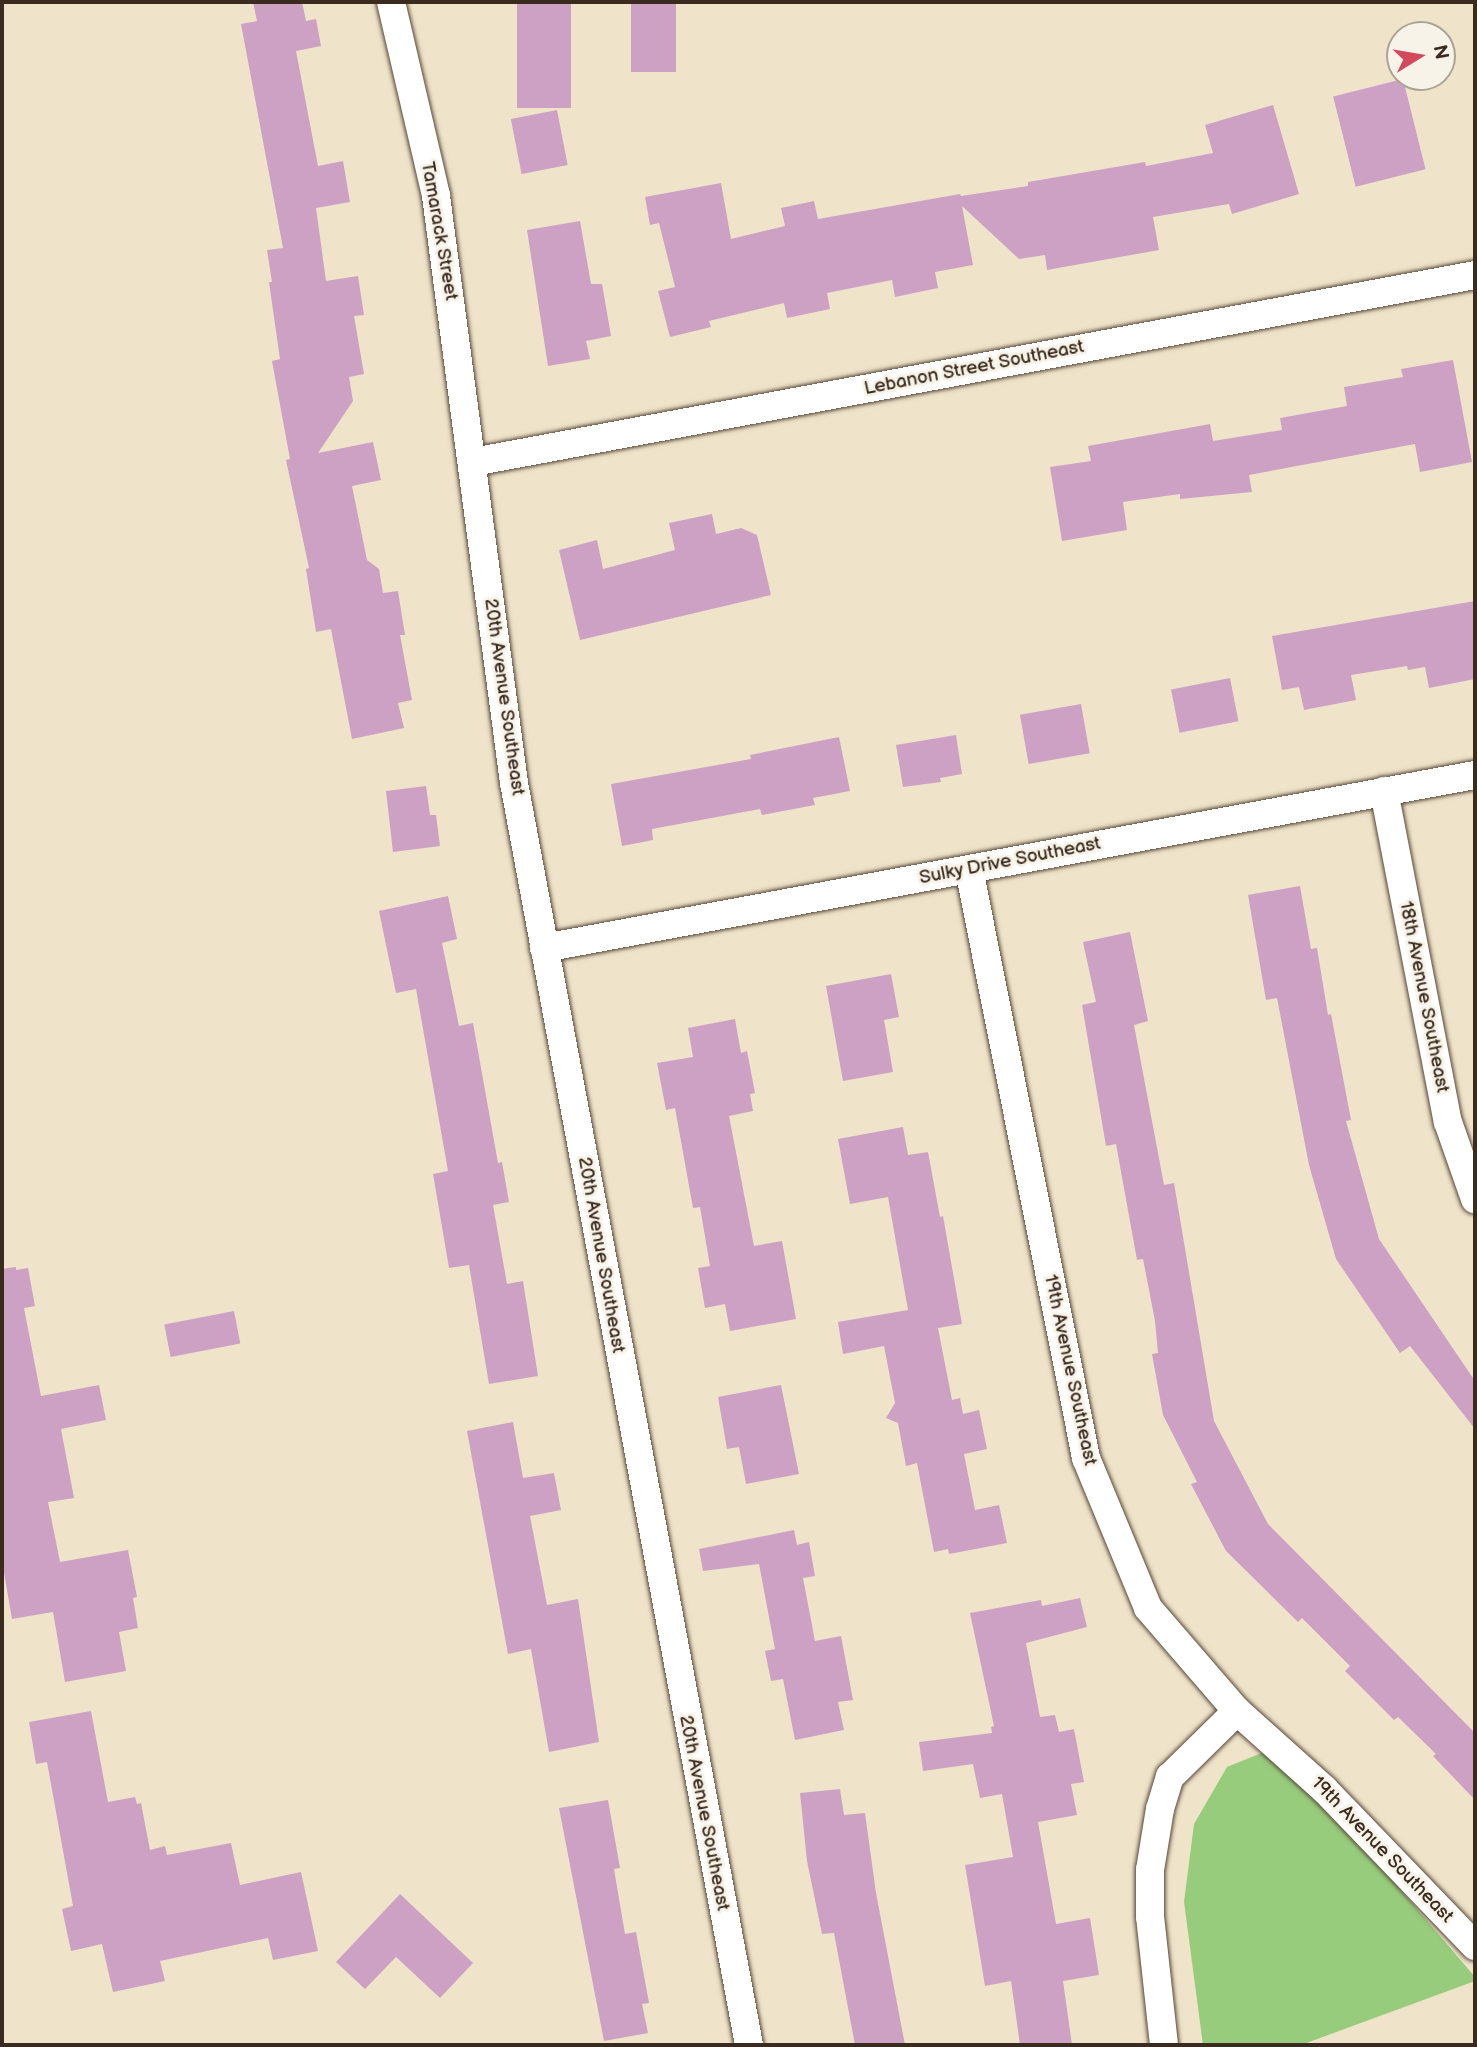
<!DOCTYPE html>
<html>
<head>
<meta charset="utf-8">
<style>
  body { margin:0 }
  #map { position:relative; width:1477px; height:2047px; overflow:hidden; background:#efe4c9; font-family:"Balsamiq Sans",sans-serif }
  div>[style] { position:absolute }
  .green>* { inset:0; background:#98cc7d }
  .building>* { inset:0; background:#cca1c4; transform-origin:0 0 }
  .roads { filter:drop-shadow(0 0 2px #564638) drop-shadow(0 0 2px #564638) }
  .minor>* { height:28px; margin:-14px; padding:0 14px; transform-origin:14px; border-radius:14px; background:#fff }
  span { translate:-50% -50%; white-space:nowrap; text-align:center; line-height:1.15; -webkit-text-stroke:6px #f7f3e8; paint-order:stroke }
  .street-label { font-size:19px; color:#3b2a1e }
  .frame { position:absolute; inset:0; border:4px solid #3b2a1e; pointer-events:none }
  .north { position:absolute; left:1386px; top:21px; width:70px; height:70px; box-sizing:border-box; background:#f7f3e8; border:2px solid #aca397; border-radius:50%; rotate:79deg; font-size:19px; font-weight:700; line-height:28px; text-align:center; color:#3b2a1e }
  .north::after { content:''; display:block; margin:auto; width:24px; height:32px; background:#d1495b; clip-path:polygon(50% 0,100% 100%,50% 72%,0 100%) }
</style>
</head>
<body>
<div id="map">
  <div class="green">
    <i style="clip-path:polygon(1264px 1752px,1323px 1799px,1475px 1977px,1475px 1981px,1301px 2045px,1203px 2045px,1184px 1902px,1194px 1824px,1227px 1767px)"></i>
  </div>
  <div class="building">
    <i style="clip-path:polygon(253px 2px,302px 2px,306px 21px,316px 19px,321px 46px,296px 51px,318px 166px,343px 161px,350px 202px,316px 208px,326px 281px,358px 276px,364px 315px,354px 316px,364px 374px,349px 377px,353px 401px,318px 453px,373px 442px,381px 480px,352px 486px,367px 560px,379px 569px,383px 593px,398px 591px,405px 635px,400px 635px,412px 700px,398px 703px,404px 728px,352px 739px,331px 629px,316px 632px,306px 569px,309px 568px,286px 460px,290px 459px,272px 361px,280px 359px,269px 282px,272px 282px,267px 250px,283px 248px,241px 24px,257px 21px)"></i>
    <i style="left:517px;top:2px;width:54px;height:106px"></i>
    <i style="left:631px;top:2px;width:45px;height:70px"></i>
    <i style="left:1403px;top:79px;width:93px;height:72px;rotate:76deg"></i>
    <i style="clip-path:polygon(1273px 105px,1299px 194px,1232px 214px,1229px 204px,1153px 217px,1159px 250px,1047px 270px,1045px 255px,1019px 259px,962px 206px,973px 265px,935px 272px,938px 288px,895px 297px,892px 280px,827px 293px,830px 309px,787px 318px,784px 303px,709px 321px,711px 327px,670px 337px,658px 291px,675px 287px,659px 223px,650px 225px,645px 197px,721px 183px,731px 239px,785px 226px,781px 208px,814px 201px,818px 219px,960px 194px,961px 196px,1028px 186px,1028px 182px,1145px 162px,1146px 166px,1213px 153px,1205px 125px)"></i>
    <i style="left:557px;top:110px;width:56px;height:47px;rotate:79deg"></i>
    <i style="clip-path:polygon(580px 221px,591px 284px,602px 284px,611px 336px,586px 341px,590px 359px,548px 366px,527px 230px)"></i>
    <i style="clip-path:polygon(1453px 360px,1472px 462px,1420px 472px,1415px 444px,1249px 475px,1252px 492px,1180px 499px,1180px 494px,1123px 502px,1127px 530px,1062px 541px,1050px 467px,1091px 461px,1088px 446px,1210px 424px,1213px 441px,1282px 430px,1280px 418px,1347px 406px,1344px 387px,1403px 377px,1401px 369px)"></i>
    <i style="clip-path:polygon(712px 514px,716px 534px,741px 528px,757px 535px,771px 595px,580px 640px,559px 550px,597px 540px,603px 569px,675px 550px,669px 523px)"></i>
    <i style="clip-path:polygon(1475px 601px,1475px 679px,1429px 688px,1425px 667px,1408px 670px,1407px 666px,1351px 675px,1356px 700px,1304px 710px,1299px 687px,1282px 690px,1272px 636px)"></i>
    <i style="left:1230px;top:678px;width:44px;height:60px;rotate:79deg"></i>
    <i style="left:1081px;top:704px;width:50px;height:62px;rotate:80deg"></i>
    <i style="clip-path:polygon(956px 735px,962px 774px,940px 778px,941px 782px,903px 787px,896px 745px)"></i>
    <i style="clip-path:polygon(839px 737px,850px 791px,813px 798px,815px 805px,762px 815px,760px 809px,652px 829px,653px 840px,622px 846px,611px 784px,751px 759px,750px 755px)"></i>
    <i style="clip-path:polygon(426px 786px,430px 815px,436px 815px,440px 846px,393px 852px,386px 791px)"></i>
    <i style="clip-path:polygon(1300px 886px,1311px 949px,1317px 948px,1328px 1015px,1331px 1014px,1351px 1120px,1346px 1121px,1379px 1239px,1475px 1381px,1475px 1429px,1410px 1346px,1400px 1353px,1336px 1259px,1309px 1165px,1277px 998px,1266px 1000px,1248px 895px)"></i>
    <i style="clip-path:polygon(448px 896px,457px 939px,442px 943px,459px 1026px,473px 1023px,498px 1163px,502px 1162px,509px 1202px,493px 1205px,507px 1284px,523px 1281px,538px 1376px,489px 1384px,469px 1265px,449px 1268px,433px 1174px,448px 1171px,416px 989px,396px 993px,379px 911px)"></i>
    <i style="clip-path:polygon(1130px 932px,1148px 1021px,1134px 1025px,1164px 1185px,1174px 1183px,1214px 1421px,1268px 1524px,1475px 1733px,1475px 1800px,1433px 1756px,1436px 1754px,1398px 1717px,1394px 1720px,1345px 1671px,1350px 1666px,1302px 1618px,1298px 1622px,1226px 1551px,1191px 1484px,1197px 1482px,1163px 1415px,1152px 1354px,1158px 1353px,1155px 1321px,1143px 1259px,1137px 1260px,1116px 1144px,1106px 1146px,1082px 1005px,1096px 1002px,1083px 942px)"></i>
    <i style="clip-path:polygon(891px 974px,899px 1017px,884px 1020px,893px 1072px,843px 1081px,826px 986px)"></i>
    <i style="clip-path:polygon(735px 1019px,741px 1053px,747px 1051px,755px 1093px,750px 1094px,753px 1111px,729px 1116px,754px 1246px,782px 1241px,796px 1319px,730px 1331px,725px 1304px,705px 1308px,698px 1268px,710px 1266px,700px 1207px,693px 1208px,675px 1108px,666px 1110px,657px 1063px,693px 1057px,688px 1028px)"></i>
    <i style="clip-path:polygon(903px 1127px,908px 1155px,928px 1152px,940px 1217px,943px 1216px,962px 1324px,938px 1328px,952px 1400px,960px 1398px,963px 1414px,979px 1410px,987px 1449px,964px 1454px,975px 1510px,999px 1505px,1007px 1543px,949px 1554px,948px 1549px,934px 1552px,917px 1463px,906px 1466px,898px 1423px,886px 1418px,895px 1403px,884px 1346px,843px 1354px,838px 1322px,908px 1310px,888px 1197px,850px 1204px,838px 1139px)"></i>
    <i style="clip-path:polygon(16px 1267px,16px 1270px,28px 1268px,35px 1306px,24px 1308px,41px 1396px,99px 1385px,106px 1420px,61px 1429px,74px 1498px,48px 1502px,60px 1562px,128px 1550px,137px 1597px,133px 1598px,138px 1628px,119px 1632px,126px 1671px,65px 1682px,53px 1612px,12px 1619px,2px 1561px,2px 1269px)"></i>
    <i style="left:234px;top:1311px;width:33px;height:71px;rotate:79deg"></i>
    <i style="clip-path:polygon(781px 1385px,799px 1474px,746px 1484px,739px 1447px,727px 1449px,718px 1397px)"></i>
    <i style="clip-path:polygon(513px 1422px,523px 1478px,554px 1473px,561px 1510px,530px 1516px,547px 1605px,578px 1599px,599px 1742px,549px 1752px,531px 1649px,508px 1654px,467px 1431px)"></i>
    <i style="clip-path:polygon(794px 1530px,797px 1545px,809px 1542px,815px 1576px,803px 1578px,815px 1641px,841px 1636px,853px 1700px,838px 1702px,844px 1730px,795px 1740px,783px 1679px,771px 1681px,765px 1651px,775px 1649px,759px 1564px,703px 1571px,699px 1549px)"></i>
    <i style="clip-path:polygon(1080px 1598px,1087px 1627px,1026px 1643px,1040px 1717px,1055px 1715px,1059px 1732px,1074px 1729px,1084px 1782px,1071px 1784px,1077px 1815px,1038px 1822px,1056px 1924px,1090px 1918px,1099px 1975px,1063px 1981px,1072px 2045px,1020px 2045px,1011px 1981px,985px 1986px,965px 1865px,1013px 1857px,1002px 1794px,980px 1798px,973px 1764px,923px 1771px,919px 1742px,992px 1733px,991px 1727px,994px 1726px,970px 1613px,1041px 1600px,1042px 1606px)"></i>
    <i style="clip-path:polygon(91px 1711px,108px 1802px,135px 1797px,137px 1804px,141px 1803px,150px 1850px,165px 1846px,167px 1855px,231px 1843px,240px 1885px,301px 1872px,318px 1951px,273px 1960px,268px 1938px,160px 1961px,165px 1981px,113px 1992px,102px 1944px,71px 1951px,62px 1909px,73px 1906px,47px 1762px,36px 1764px,29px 1722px)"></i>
    <i style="clip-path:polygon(840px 1789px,844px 1815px,865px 1813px,876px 1893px,905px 2045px,855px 2045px,834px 1933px,822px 1934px,807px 1861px,800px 1793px)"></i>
    <i style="clip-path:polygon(608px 1800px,620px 1868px,614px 1869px,625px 1934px,636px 1932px,649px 2003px,642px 2004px,648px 2033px,604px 2041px,559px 1808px)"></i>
    <i style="clip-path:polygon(400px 1894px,473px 1963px,440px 1998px,396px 1957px,365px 1989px,336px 1962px)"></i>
  </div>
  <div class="roads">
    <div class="minor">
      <i style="left:391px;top:2px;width:199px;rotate:76.9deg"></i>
      <i style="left:436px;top:196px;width:592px;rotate:82.43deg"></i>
      <i style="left:514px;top:783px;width:1284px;rotate:79.45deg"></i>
      <i style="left:473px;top:462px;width:1019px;rotate:-10.57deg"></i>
      <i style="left:1384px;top:791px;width:337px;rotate:79.1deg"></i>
      <i style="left:1448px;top:1122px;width:82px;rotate:70.7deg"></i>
      <i style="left:969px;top:869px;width:601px;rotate:78.76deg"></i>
      <i style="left:1086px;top:1458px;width:162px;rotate:67.5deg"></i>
      <i style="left:1148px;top:1608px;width:136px;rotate:49.2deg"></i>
      <i style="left:1237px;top:1711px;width:117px;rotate:41.9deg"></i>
      <i style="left:1324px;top:1789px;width:218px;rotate:46.1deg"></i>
      <i style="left:544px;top:948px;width:947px;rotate:-10.53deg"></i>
      <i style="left:1164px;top:2045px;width:129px;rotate:-96.2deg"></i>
      <i style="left:1150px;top:1917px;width:47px;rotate:-90deg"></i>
      <i style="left:1150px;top:1870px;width:62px;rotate:-80.7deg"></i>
      <i style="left:1160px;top:1809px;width:34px;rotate:-73deg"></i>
      <i style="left:1170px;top:1777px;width:94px;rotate:-44.6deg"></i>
    </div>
  </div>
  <div class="street-label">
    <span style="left:439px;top:231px;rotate:80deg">Tamarack Street</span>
    <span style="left:974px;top:368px;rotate:-11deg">Lebanon Street Southeast</span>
    <span style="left:504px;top:697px;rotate:82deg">20th Avenue Southeast</span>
    <span style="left:1010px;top:861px;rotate:-11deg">Sulky Drive Southeast</span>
    <span style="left:1424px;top:997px;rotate:79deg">18th Avenue Southeast</span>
    <span style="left:601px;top:1255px;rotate:80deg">20th Avenue Southeast</span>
    <span style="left:1070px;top:1370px;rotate:78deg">19th Avenue Southeast</span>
    <span style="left:704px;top:1813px;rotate:79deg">20th Avenue Southeast</span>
    <span style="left:1382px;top:1850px;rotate:46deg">19th Avenue Southeast</span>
  </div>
  <div class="frame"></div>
  <div class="north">N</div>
</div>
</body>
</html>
